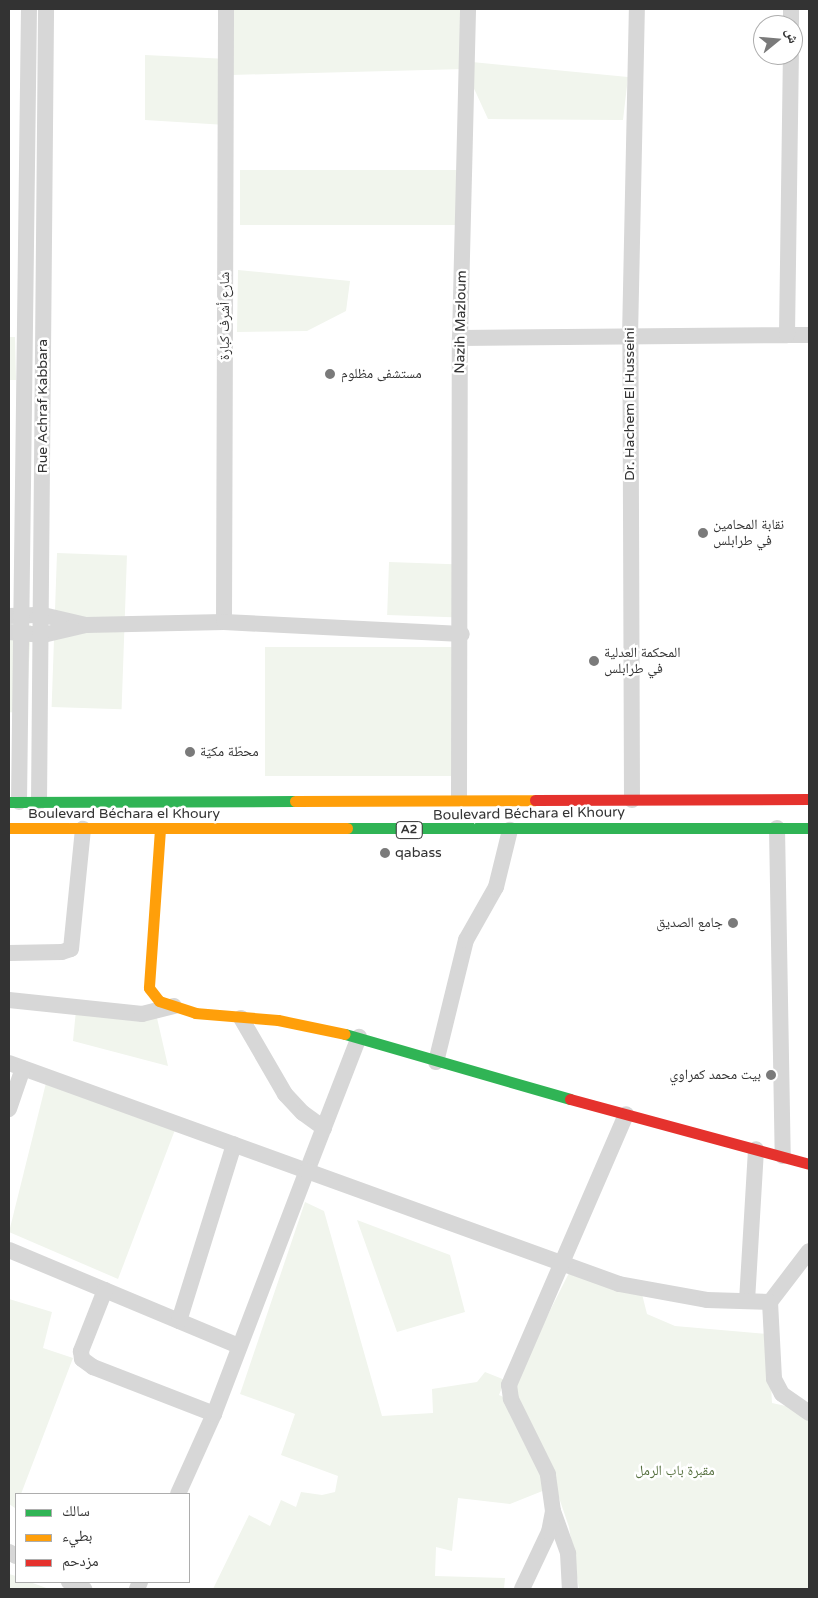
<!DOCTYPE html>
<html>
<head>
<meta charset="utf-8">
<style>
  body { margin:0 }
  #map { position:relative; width:818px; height:1598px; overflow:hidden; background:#fff; font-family:"Varela Round","Noto Naskh Arabic",sans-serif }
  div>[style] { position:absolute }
  .green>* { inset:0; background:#f1f5ed; transform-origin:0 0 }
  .street>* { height:16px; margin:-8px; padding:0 8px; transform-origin:8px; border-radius:8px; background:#d7d7d7 }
  .fast>* { height:11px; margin:-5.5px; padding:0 5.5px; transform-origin:5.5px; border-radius:5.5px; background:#30b455 }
  .slow>* { height:11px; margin:-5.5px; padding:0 5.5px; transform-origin:5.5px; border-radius:5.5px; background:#ff9f0a }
  .jam>* { height:11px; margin:-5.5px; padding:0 5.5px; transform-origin:5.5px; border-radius:5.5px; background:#e5322d }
  .dots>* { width:14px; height:14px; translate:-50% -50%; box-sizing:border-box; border:2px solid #fff; border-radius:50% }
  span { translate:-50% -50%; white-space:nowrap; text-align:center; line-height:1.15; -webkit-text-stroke:5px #fff; paint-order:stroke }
  .shield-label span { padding:1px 4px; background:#fff; border:1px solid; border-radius:4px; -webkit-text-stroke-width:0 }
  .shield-label { font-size:12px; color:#333; font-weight:700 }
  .street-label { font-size:14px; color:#333 }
  .poi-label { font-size:14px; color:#333 }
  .left { translate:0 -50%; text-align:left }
  .right { translate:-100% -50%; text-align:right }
  .park-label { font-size:14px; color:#56703f }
  .frame { position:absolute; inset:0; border:10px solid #333; pointer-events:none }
  .legend { position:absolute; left:15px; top:1493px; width:175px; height:90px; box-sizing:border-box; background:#fff; border:1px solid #adadad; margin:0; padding:6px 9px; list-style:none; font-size:15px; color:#333 }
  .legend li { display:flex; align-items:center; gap:10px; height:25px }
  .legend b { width:25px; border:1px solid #adadad }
  .north { position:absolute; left:753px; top:15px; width:50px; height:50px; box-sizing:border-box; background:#fff; border:1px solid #adadad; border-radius:50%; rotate:73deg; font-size:14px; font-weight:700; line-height:20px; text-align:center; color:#333 }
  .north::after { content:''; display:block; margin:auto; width:18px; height:22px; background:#7a7a7a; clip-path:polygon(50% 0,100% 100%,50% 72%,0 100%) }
</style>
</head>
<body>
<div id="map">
  <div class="green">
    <i style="clip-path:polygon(233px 9px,474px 9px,472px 62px,628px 77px,623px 120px,488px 119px,465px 69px,231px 75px,226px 125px,145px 120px,145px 55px,228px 59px)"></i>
    <i style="left:240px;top:170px;width:224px;height:55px"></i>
    <i style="clip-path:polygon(238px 270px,350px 281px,346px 311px,307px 331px,237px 332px)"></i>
    <i style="clip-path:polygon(9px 337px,15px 337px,16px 380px,9px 380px)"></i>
    <i style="left:57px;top:553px;width:70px;height:154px;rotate:2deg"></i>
    <i style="left:389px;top:562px;width:65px;height:53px;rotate:2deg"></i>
    <i style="left:9px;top:624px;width:22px;height:88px;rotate:3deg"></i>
    <i style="left:265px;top:647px;width:188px;height:129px"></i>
    <i style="clip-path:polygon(76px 1010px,157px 1018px,168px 1066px,73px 1041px)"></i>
    <i style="clip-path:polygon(48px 1075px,178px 1122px,118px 1279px,9px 1232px)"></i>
    <i style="clip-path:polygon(305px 1202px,324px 1211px,382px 1416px,433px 1413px,432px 1389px,477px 1382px,485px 1372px,505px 1380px,499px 1395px,506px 1398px,570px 1271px,642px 1294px,647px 1314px,675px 1326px,768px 1334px,772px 1403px,809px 1411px,809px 1589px,579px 1589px,569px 1527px,555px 1486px,510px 1504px,458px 1498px,452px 1551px,436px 1547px,435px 1576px,505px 1578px,504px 1589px,213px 1589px,249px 1515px,270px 1526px,281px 1500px,296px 1507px,301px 1492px,322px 1495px,335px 1492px,338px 1476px,281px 1455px,295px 1414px,240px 1394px)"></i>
    <i style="clip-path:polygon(357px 1220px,450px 1255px,465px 1312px,397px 1332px)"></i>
    <i style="clip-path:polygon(9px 1299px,52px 1312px,43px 1348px,73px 1358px,21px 1494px,16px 1494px,15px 1508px,9px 1504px)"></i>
    <i style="clip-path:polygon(9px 1574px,16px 1576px,16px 1582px,30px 1582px,49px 1589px,9px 1589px)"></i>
  </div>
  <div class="street">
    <i style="left:791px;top:25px;width:16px;rotate:-90deg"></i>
    <i style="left:787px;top:335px;width:22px"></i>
    <i style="left:460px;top:338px;width:327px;rotate:-0.5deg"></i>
    <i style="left:787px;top:335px;width:280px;rotate:-89.2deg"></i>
    <i style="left:9px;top:616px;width:34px;rotate:-2deg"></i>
    <i style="left:43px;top:615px;width:44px;rotate:13.1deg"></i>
    <i style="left:224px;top:622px;width:613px;rotate:-89.81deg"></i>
    <i style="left:9px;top:632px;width:34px;rotate:5deg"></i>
    <i style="left:43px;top:635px;width:44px;rotate:-13.1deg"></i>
    <i style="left:86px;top:625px;width:138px;rotate:-1.2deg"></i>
    <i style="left:224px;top:622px;width:238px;rotate:2.9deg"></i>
    <i style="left:459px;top:798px;width:460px;rotate:-89.9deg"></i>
    <i style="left:460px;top:338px;width:329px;rotate:-88.6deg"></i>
    <i style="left:632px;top:800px;width:463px;rotate:-90.2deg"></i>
    <i style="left:630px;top:337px;width:328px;rotate:-88.8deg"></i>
    <i style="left:19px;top:802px;width:793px;rotate:-89.28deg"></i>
    <i style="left:39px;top:802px;width:793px;rotate:-89.49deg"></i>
    <i style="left:777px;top:828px;width:328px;rotate:89deg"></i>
    <i style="left:9px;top:953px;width:53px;rotate:-1.1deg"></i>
    <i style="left:62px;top:952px;width:9px;rotate:-18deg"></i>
    <i style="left:71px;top:949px;width:121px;rotate:-84.3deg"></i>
    <i style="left:9px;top:1000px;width:134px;rotate:6deg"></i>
    <i style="left:142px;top:1014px;width:33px;rotate:-14deg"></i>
    <i style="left:241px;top:1018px;width:88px;rotate:59.9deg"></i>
    <i style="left:285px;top:1094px;width:26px;rotate:47deg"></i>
    <i style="left:303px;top:1113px;width:26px;rotate:36deg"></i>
    <i style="left:436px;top:1062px;width:126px;rotate:-76.2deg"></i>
    <i style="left:466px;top:940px;width:61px;rotate:-60.5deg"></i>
    <i style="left:496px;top:887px;width:59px;rotate:-76.2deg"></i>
    <i style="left:9px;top:1063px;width:317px;rotate:19.9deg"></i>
    <i style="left:307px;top:1171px;width:144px;rotate:-68.8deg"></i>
    <i style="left:9px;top:1109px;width:43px;rotate:-71.1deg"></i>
    <i style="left:9px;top:1250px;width:248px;rotate:22.7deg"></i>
    <i style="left:105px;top:1290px;width:66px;rotate:111.5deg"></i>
    <i style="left:81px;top:1351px;width:8px;rotate:83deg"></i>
    <i style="left:82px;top:1359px;width:14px;rotate:36deg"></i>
    <i style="left:93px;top:1367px;width:130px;rotate:21.2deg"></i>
    <i style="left:747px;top:1301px;width:152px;rotate:-86.6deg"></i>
    <i style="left:770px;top:1302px;width:77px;rotate:87deg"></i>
    <i style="left:774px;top:1379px;width:17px;rotate:62deg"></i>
    <i style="left:782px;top:1394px;width:33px;rotate:35deg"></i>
    <i style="left:770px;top:1302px;width:64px;rotate:-52.6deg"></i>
    <i style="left:179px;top:1321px;width:185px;rotate:-72.7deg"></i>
    <i style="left:178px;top:1494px;width:88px;rotate:-65.8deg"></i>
    <i style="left:214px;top:1414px;width:260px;rotate:-69.1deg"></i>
    <i style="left:307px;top:1171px;width:332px;rotate:19.9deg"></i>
    <i style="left:619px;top:1284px;width:89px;rotate:10.3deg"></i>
    <i style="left:707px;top:1300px;width:63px;rotate:1.8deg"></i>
    <i style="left:553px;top:1511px;width:45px;rotate:70.3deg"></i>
    <i style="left:568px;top:1553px;width:36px;rotate:87deg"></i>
    <i style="left:9px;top:1552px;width:8px;rotate:30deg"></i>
    <i style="left:69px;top:1582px;width:17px;rotate:25deg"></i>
    <i style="left:137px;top:1589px;width:8px;rotate:-67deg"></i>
    <i style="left:522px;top:1589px;width:63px;rotate:-64.7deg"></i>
    <i style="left:549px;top:1532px;width:21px;rotate:-79deg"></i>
    <i style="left:553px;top:1511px;width:37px;rotate:-98deg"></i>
    <i style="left:548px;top:1474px;width:84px;rotate:-116.3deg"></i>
    <i style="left:511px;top:1399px;width:14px;rotate:-98deg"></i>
    <i style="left:509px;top:1385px;width:295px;rotate:-66.6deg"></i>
  </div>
  <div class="fast">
    <i style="left:9px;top:802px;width:286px;rotate:-0.2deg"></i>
    <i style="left:347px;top:828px;width:462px"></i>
    <i style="left:345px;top:1034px;width:234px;rotate:16.1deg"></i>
  </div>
  <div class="slow">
    <i style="left:295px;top:801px;width:240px;rotate:-0.2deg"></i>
    <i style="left:9px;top:828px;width:338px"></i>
    <i style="left:160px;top:829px;width:159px;rotate:94deg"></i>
    <i style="left:149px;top:988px;width:16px;rotate:52deg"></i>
    <i style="left:159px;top:1001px;width:38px;rotate:18deg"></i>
    <i style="left:195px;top:1013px;width:83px;rotate:4.8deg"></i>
    <i style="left:278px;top:1020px;width:68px;rotate:11.8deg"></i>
  </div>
  <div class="jam">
    <i style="left:535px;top:800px;width:274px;rotate:-0.2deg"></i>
    <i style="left:570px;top:1099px;width:248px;rotate:15.2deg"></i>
  </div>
  <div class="dots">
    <i style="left:330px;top:374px;background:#7a7a7a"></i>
    <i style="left:703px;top:533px;background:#7a7a7a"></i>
    <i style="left:594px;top:661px;background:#7a7a7a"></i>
    <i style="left:190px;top:752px;background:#7a7a7a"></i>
    <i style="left:385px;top:853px;background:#7a7a7a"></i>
    <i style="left:733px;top:923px;background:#7a7a7a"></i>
    <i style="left:771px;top:1075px;background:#7a7a7a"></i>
  </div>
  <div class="shield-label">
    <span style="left:409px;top:830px">A2</span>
  </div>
  <div class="street-label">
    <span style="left:225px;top:316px;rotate:-90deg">شارع أشرف كبارة</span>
    <span style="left:461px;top:322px;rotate:-89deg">Nazih Mazloum</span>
    <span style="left:630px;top:404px;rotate:-90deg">Dr. Hachem El Husseini</span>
    <span style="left:43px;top:406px;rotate:-90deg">Rue Achraf Kabbara</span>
    <span style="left:124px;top:814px">Boulevard Béchara el Khoury</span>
    <span style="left:529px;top:814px;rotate:-1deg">Boulevard Béchara el Khoury</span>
  </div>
  <div class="poi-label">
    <span class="left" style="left:341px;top:374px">مستشفى مظلوم</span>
    <span class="left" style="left:713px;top:533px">نقابة المحامين<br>في طرابلس</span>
    <span class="left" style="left:604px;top:661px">المحكمة العدلية<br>في طرابلس</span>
    <span class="left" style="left:200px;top:752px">محطّة مكيّة</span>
    <span class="left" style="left:395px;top:853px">qabass</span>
    <span class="right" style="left:723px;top:923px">جامع الصديق</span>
    <span class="right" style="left:761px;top:1075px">بيت محمد كمراوي</span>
  </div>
  <div class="park-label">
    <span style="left:675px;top:1471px">مقبرة باب الرمل</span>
  </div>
  <div class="frame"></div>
  <ul class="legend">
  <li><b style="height:6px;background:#30b455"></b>سالك</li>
  <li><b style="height:6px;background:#ff9f0a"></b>بطيء</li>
  <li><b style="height:6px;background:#e5322d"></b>مزدحم</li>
  </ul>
  <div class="north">ش</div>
</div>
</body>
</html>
